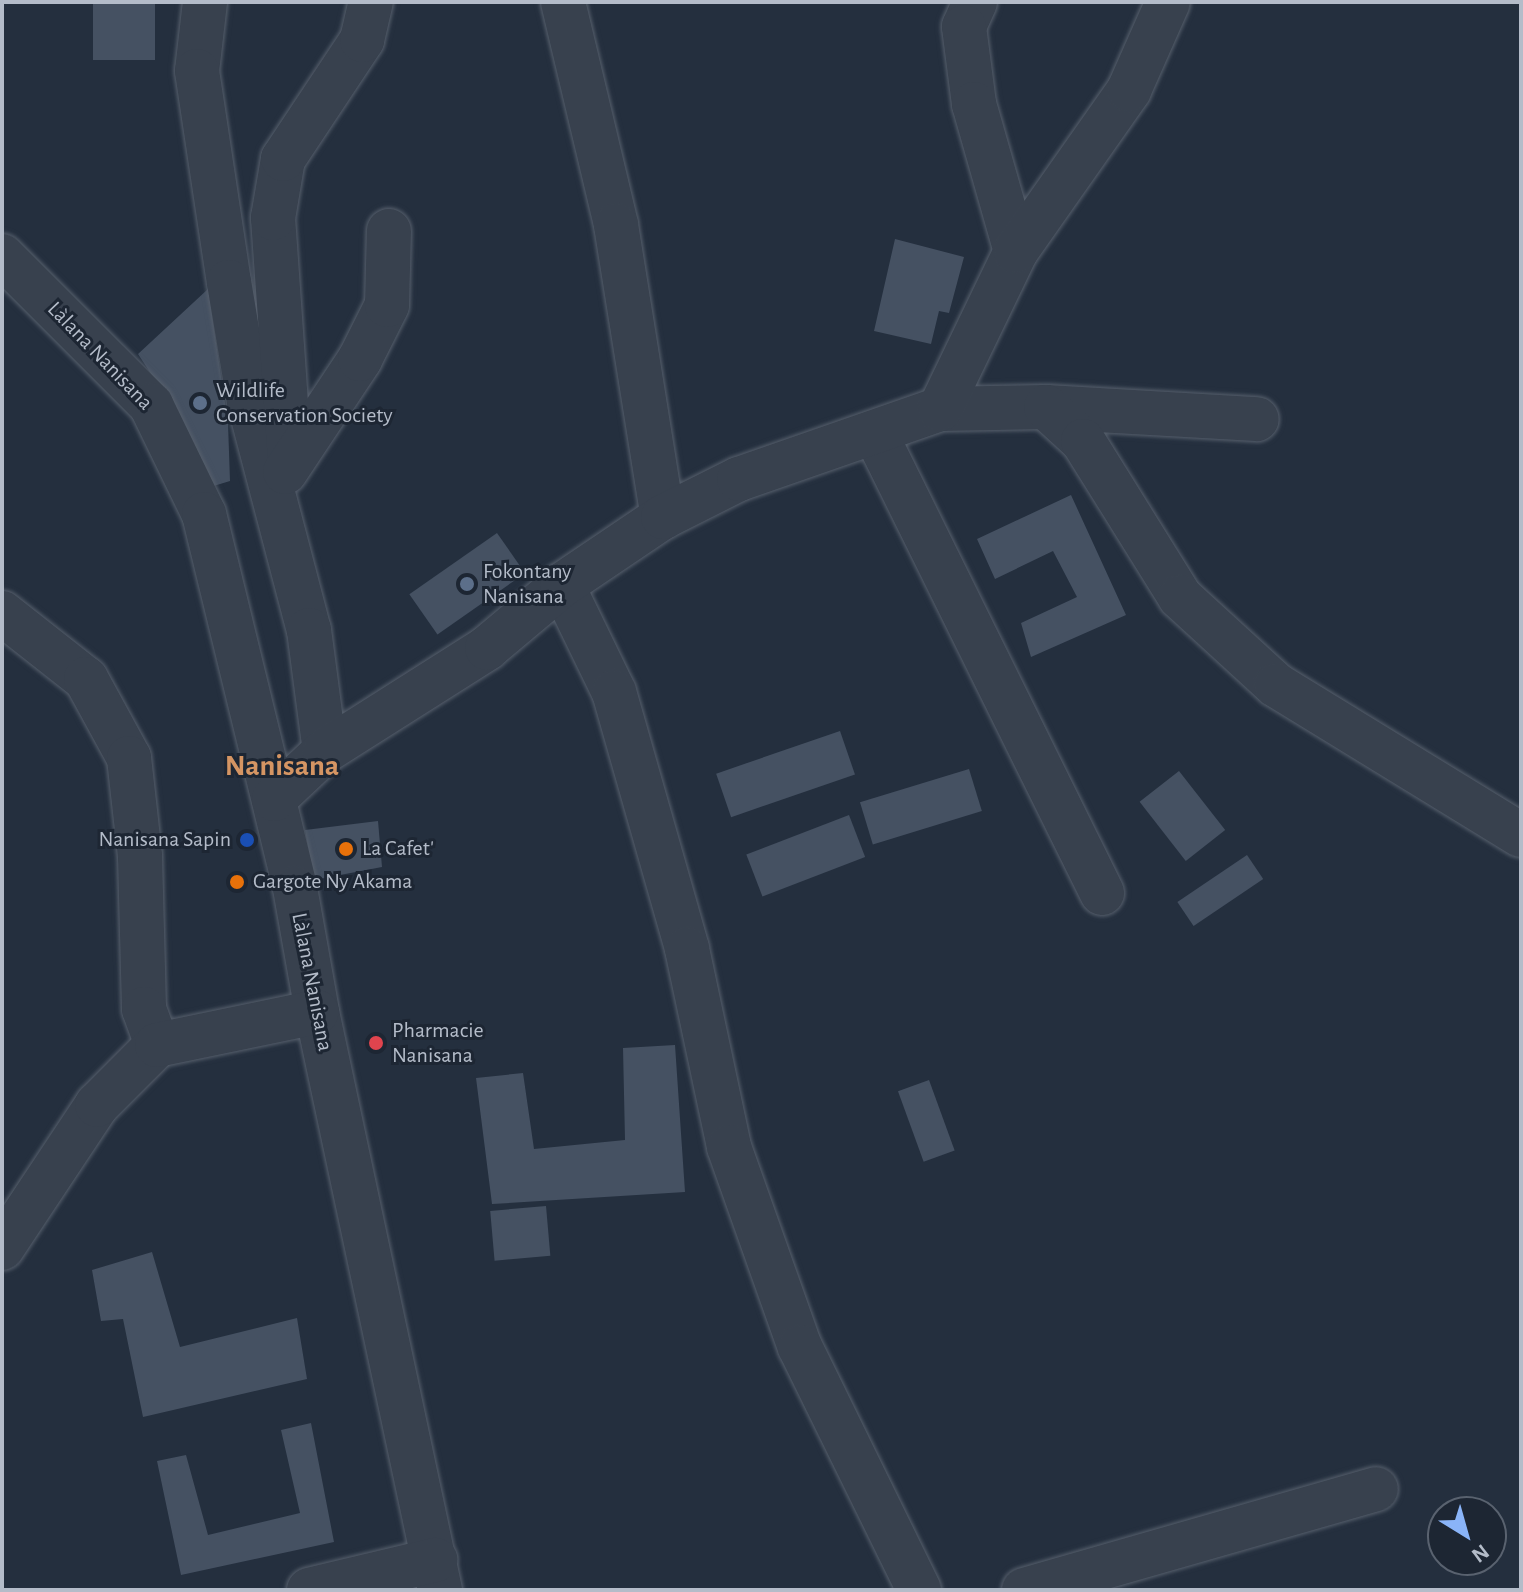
<!DOCTYPE html>
<html>
<head>
<meta charset="utf-8">
<style>
  body { margin:0 }
  #map { position:relative; width:1523px; height:1592px; overflow:hidden; background:#242f3e; font-family:"Alegreya Sans",sans-serif }
  div>[style] { position:absolute }
  .building>* { inset:0; background:#455162; transform-origin:0 0 }
  .roads { filter:drop-shadow(0 0 2px #565f6c) drop-shadow(0 0 2px #565f6c) }
  .minor>* { height:44px; margin:-22px; padding:0 22px; transform-origin:22px; border-radius:22px; background:#38414e }
  .dots>* { width:22px; height:22px; translate:-50% -50%; box-sizing:border-box; border:4px solid #1d2633; border-radius:50% }
  span { translate:-50% -50%; white-space:nowrap; text-align:center; line-height:1.15; -webkit-text-stroke:6px #1d2633; paint-order:stroke }
  .street-label { font-size:22px; color:#b4bcc9 }
  .poi-label { font-size:22px; color:#b4bcc9 }
  .left { translate:0 -50%; text-align:left }
  .right { translate:-100% -50%; text-align:right }
  .district-label { font-size:30px; color:#d59563; font-weight:700 }
  .frame { position:absolute; inset:0; border:4px solid #b4bcc9; pointer-events:none }
  .north { position:absolute; left:1427px; top:1496px; width:80px; height:80px; box-sizing:border-box; background:#1d2633; border:2px solid #59626f; border-radius:50%; rotate:143deg; font-size:22px; font-weight:700; line-height:32px; text-align:center; color:#b4bcc9 }
  .north::after { content:''; display:block; margin:auto; width:28px; height:36px; background:#8ab4f8; clip-path:polygon(50% 0,100% 100%,50% 72%,0 100%) }
</style>
</head>
<body>
<div id="map">
  <div class="building">
    <i style="left:93px;top:2px;width:62px;height:58px"></i>
    <i style="clip-path:polygon(895px 239px,964px 257px,949px 313px,939px 311px,931px 344px,874px 331px)"></i>
    <i style="clip-path:polygon(208px 289px,228px 423px,230px 481px,207px 488px,176px 412px,138px 354px)"></i>
    <i style="clip-path:polygon(1071px 495px,1126px 615px,1031px 657px,1021px 623px,1077px 597px,1053px 551px,995px 579px,977px 539px)"></i>
    <i style="left:497px;top:533px;width:49px;height:107px;rotate:55deg"></i>
    <i style="left:840px;top:731px;width:46px;height:131px;rotate:71deg"></i>
    <i style="left:969px;top:769px;width:44px;height:114px;rotate:73deg"></i>
    <i style="left:1179px;top:771px;width:75px;height:50px;rotate:52deg"></i>
    <i style="left:849px;top:815px;width:45px;height:110px;rotate:69deg"></i>
    <i style="clip-path:polygon(378px 821px,382px 867px,314px 880px,305px 830px)"></i>
    <i style="left:1247px;top:855px;width:29px;height:84px;rotate:56deg"></i>
    <i style="clip-path:polygon(675px 1045px,685px 1192px,492px 1204px,476px 1078px,523px 1073px,534px 1149px,625px 1140px,623px 1048px)"></i>
    <i style="left:929px;top:1080px;width:75px;height:33px;rotate:70deg"></i>
    <i style="left:546px;top:1206px;width:50px;height:56px;rotate:85deg"></i>
    <i style="clip-path:polygon(152px 1252px,180px 1347px,297px 1318px,307px 1379px,143px 1417px,123px 1319px,101px 1321px,92px 1270px)"></i>
    <i style="clip-path:polygon(311px 1423px,334px 1542px,181px 1575px,157px 1461px,186px 1455px,208px 1535px,300px 1513px,281px 1430px)"></i>
  </div>
  <div class="roads">
    <div class="minor">
      <i style="left:205px;top:2px;width:69px;rotate:96.6deg"></i>
      <i style="left:197px;top:71px;width:213px;rotate:81.4deg"></i>
      <i style="left:229px;top:282px;width:122px;rotate:80.5deg"></i>
      <i style="left:249px;top:402px;width:236px;rotate:75.3deg"></i>
      <i style="left:309px;top:630px;width:122px;rotate:82.5deg"></i>
      <i style="left:563px;top:2px;width:229px;rotate:76.6deg"></i>
      <i style="left:616px;top:225px;width:296px;rotate:80.9deg"></i>
      <i style="left:975px;top:2px;width:27px;rotate:114deg"></i>
      <i style="left:964px;top:27px;width:78px;rotate:82.6deg"></i>
      <i style="left:974px;top:104px;width:153px;rotate:74.1deg"></i>
      <i style="left:2px;top:256px;width:211px;rotate:45deg"></i>
      <i style="left:151px;top:405px;width:121px;rotate:64.1deg"></i>
      <i style="left:204px;top:514px;width:385px;rotate:76.3deg"></i>
      <i style="left:295px;top:888px;width:126px;rotate:79.9deg"></i>
      <i style="left:317px;top:1012px;width:591px;rotate:77.99deg"></i>
      <i style="left:1046px;top:407px;width:211px;rotate:3.3deg"></i>
      <i style="left:940px;top:409px;width:106px;rotate:-1.1deg"></i>
      <i style="left:1046px;top:407px;width:50px;rotate:42.6deg"></i>
      <i style="left:1083px;top:441px;width:184px;rotate:58.1deg"></i>
      <i style="left:1180px;top:597px;width:130px;rotate:42.5deg"></i>
      <i style="left:1276px;top:685px;width:287px;rotate:31.5deg"></i>
      <i style="left:875px;top:433px;width:513px;rotate:63.73deg"></i>
      <i style="left:290px;top:461px;width:244px;rotate:-94deg"></i>
      <i style="left:273px;top:218px;width:60px;rotate:-80.4deg"></i>
      <i style="left:283px;top:159px;width:143px;rotate:-56.4deg"></i>
      <i style="left:362px;top:40px;width:39px;rotate:-77deg"></i>
      <i style="left:285px;top:472px;width:136px;rotate:-56.4deg"></i>
      <i style="left:360px;top:359px;width:60px;rotate:-63.4deg"></i>
      <i style="left:387px;top:305px;width:74px;rotate:-88.5deg"></i>
      <i style="left:562px;top:585px;width:119px;rotate:64.1deg"></i>
      <i style="left:614px;top:692px;width:267px;rotate:74.1deg"></i>
      <i style="left:687px;top:949px;width:202px;rotate:78deg"></i>
      <i style="left:729px;top:1147px;width:212px;rotate:70.5deg"></i>
      <i style="left:800px;top:1347px;width:271px;rotate:63.9deg"></i>
      <i style="left:2px;top:613px;width:107px;rotate:38.2deg"></i>
      <i style="left:86px;top:679px;width:90px;rotate:61.4deg"></i>
      <i style="left:129px;top:758px;width:99px;rotate:83.6deg"></i>
      <i style="left:140px;top:856px;width:153px;rotate:88.5deg"></i>
      <i style="left:144px;top:1009px;width:38px;rotate:70deg"></i>
      <i style="left:274px;top:799px;width:70px;rotate:-43.3deg"></i>
      <i style="left:325px;top:751px;width:192px;rotate:-32.4deg"></i>
      <i style="left:487px;top:648px;width:98px;rotate:-40deg"></i>
      <i style="left:562px;top:585px;width:122px;rotate:-34deg"></i>
      <i style="left:663px;top:517px;width:85px;rotate:-26.6deg"></i>
      <i style="left:739px;top:479px;width:213px;rotate:-19.2deg"></i>
      <i style="left:940px;top:409px;width:175px;rotate:-64.3deg"></i>
      <i style="left:1016px;top:251px;width:197px;rotate:-54.9deg"></i>
      <i style="left:1129px;top:90px;width:96px;rotate:-66.1deg"></i>
      <i style="left:2px;top:1248px;width:172px;rotate:-56.4deg"></i>
      <i style="left:97px;top:1105px;width:85px;rotate:-45deg"></i>
      <i style="left:157px;top:1045px;width:163px;rotate:-11.7deg"></i>
      <i style="left:309px;top:1590px;width:130px;rotate:-13.4deg"></i>
      <i style="left:1024px;top:1590px;width:366px;rotate:-16deg"></i>
    </div>
  </div>
  <div class="dots">
    <i style="left:200px;top:403px;background:#5c6f8a"></i>
    <i style="left:467px;top:584px;background:#5c6f8a"></i>
    <i style="left:247px;top:840px;background:#1a4fb4"></i>
    <i style="left:346px;top:849px;background:#e8710a"></i>
    <i style="left:237px;top:882px;background:#e8710a"></i>
    <i style="left:376px;top:1043px;background:#e0444e"></i>
  </div>
  <div class="street-label">
    <span style="left:100px;top:356px;rotate:46deg">Làlana Nanisana</span>
    <span style="left:312px;top:982px;rotate:79deg">Làlana Nanisana</span>
  </div>
  <div class="poi-label">
    <span class="left" style="left:216px;top:403px">Wildlife<br>Conservation Society</span>
    <span class="left" style="left:483px;top:584px">Fokontany<br>Nanisana</span>
    <span class="right" style="left:231px;top:840px">Nanisana Sapin</span>
    <span class="left" style="left:362px;top:849px">La Cafet'</span>
    <span class="left" style="left:253px;top:882px">Gargote Ny Akama</span>
    <span class="left" style="left:392px;top:1043px">Pharmacie<br>Nanisana</span>
  </div>
  <div class="district-label">
    <span style="left:282px;top:766px">Nanisana</span>
  </div>
  <div class="frame"></div>
  <div class="north">N</div>
</div>
</body>
</html>
